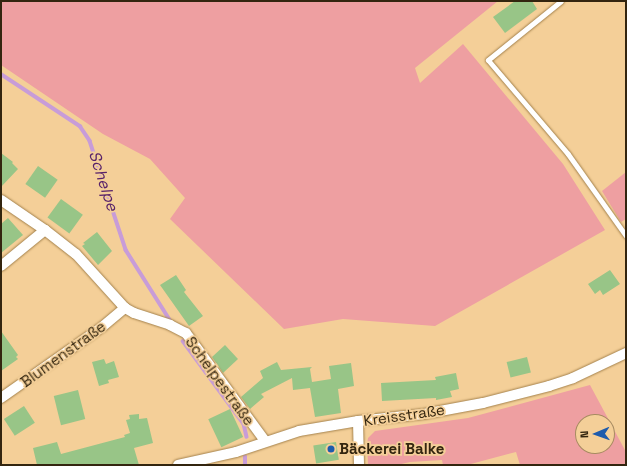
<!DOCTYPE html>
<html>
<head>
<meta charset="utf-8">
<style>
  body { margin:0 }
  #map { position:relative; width:627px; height:466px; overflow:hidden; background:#f4cf98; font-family:"Space Grotesk",sans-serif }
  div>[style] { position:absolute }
  .green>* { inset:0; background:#ee9fa1 }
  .stream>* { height:3.5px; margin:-1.75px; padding:0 1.75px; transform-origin:1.75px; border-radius:1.75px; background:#c89cd8 }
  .building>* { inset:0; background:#98c587; transform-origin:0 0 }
  .roads { filter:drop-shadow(0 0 1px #a4824d) drop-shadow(0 0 1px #a4824d) }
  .service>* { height:5px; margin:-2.5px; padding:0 2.5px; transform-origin:2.5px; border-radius:2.5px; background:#fff }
  .minor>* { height:10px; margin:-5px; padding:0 5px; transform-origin:5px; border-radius:5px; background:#fff }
  .dots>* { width:11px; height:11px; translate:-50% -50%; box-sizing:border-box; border:2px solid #f4cf98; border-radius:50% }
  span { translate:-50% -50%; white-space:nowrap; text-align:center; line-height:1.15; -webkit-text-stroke:3.5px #f4cf98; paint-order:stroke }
  .street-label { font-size:15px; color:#33250f }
  .poi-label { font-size:15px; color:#33250f; font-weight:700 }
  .left { translate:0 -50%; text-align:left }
  .water-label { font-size:16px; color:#582269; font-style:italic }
  .frame { position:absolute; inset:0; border:2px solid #33250f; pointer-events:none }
  .north { position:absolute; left:575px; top:414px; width:40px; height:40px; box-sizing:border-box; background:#f4cf98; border:1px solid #a78b61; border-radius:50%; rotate:268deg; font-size:11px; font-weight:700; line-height:16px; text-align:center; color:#33250f }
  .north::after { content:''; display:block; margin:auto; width:14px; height:18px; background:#1d5bac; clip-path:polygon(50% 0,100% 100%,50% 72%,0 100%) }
</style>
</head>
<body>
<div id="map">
  <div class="green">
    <i style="clip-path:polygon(1px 1px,498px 1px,415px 68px,420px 83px,463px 44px,563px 164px,605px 230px,435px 326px,343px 319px,284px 329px,170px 219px,185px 198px,150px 159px,103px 134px,1px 65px)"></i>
    <i style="clip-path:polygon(626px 172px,626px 219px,621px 222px,602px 191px)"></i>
    <i style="clip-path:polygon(evenodd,590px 385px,626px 452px,626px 465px,520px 465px,516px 452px,467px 465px,443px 465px,442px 460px,410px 462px,397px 465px,368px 465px,367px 444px,368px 438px,375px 431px,468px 418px,590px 385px,583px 422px,607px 422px,607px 446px,583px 446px,583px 422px)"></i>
  </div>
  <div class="stream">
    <i style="left:1px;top:74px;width:95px;rotate:33.4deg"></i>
    <i style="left:80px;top:126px;width:18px;rotate:56deg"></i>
    <i style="left:90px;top:141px;width:115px;rotate:71.7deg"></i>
    <i style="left:126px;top:250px;width:83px;rotate:57.8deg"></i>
    <i style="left:183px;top:341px;width:103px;rotate:53.7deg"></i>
    <i style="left:244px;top:424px;width:13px;rotate:77deg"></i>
    <i style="left:245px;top:465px;width:8px;rotate:-90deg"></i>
  </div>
  <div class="building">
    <i style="clip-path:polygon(515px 1px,532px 1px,537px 9px,505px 33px,493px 17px)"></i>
    <i style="clip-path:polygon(1px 153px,13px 162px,12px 163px,18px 169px,1px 187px)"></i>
    <i style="left:38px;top:166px;width:24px;height:22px;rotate:35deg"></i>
    <i style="left:61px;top:199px;width:27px;height:23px;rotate:36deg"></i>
    <i style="clip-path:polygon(8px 218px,23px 235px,1px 253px,1px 224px)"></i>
    <i style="clip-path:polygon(97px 232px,112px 251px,98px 265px,82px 246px,85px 244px,83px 243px)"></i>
    <i style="clip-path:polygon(610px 270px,620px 284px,603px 295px,600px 290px,595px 294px,588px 284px)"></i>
    <i style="clip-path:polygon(176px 275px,186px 290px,184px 292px,203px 316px,189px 326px,160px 285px)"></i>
    <i style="clip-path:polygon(1px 331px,18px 355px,16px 357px,18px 359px,1px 371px)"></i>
    <i style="clip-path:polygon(225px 345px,238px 359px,223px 373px,212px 357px)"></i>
    <i style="left:527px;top:357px;width:16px;height:21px;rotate:76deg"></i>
    <i style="clip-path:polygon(104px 359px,106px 364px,114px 361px,119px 377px,108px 380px,109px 383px,99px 386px,92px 362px)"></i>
    <i style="clip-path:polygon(277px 362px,281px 370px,312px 367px,310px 369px,312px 382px,331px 379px,329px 366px,351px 363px,354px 386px,338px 389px,341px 413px,315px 417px,310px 388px,293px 390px,292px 378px,261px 394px,264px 397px,250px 409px,241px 397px,263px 378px,260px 371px)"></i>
    <i style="clip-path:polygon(456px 373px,459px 389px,450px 391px,452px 397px,436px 400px,436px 398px,382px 401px,381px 383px,436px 380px,435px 377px)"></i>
    <i style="left:78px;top:390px;width:30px;height:25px;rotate:76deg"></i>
    <i style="left:24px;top:406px;width:20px;height:24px;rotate:57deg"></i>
    <i style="left:230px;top:409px;width:31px;height:24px;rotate:65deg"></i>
    <i style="clip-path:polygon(139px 414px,139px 419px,147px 418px,153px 443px,134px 448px,139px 465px,37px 465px,33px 448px,57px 442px,61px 454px,125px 437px,124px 435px,130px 433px,126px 420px,130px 419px,129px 415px)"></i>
    <i style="left:336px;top:442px;width:18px;height:23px;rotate:81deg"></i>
  </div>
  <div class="roads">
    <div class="service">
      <i style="left:561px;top:1px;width:94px;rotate:141.1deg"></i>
      <i style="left:488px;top:60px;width:123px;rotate:49.6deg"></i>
      <i style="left:568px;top:154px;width:100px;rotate:54.7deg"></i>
    </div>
    <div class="minor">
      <i style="left:1px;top:200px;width:53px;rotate:34.3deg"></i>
      <i style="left:45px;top:230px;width:39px;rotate:38deg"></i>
      <i style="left:76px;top:254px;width:73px;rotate:47.8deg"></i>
      <i style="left:125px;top:308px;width:10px;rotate:29deg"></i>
      <i style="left:134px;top:313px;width:38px;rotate:18deg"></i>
      <i style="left:170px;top:325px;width:18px;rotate:27deg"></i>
      <i style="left:186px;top:333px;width:134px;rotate:53.8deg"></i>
      <i style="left:1px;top:266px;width:57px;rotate:-39.3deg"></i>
      <i style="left:1px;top:398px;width:123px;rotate:-35.1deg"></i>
      <i style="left:102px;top:327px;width:30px;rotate:-40deg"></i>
      <i style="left:358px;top:421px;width:44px;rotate:88.7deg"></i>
      <i style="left:178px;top:465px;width:59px;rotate:-12.6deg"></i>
      <i style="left:236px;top:452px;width:66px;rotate:-18.4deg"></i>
      <i style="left:299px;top:431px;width:60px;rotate:-9.6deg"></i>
      <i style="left:358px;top:421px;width:66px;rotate:-6.1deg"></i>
      <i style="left:424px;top:414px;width:60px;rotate:-10.6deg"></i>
      <i style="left:483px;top:403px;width:68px;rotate:-14.4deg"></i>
      <i style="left:549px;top:386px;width:25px;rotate:-18deg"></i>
      <i style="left:573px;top:378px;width:59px;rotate:-25.3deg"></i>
    </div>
  </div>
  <div class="dots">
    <i style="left:331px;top:449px;background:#1d5bac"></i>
  </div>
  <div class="street-label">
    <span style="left:63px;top:354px;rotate:-36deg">Blumenstraße</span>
    <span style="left:220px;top:381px;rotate:54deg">Schelpestraße</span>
    <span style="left:404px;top:415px;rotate:-8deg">Kreisstraße</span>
  </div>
  <div class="poi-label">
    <span class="left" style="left:339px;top:449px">Bäckerei Balke</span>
  </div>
  <div class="water-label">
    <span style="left:103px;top:181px;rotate:72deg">Schelpe</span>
  </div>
  <div class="frame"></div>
  <div class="north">N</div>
</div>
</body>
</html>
